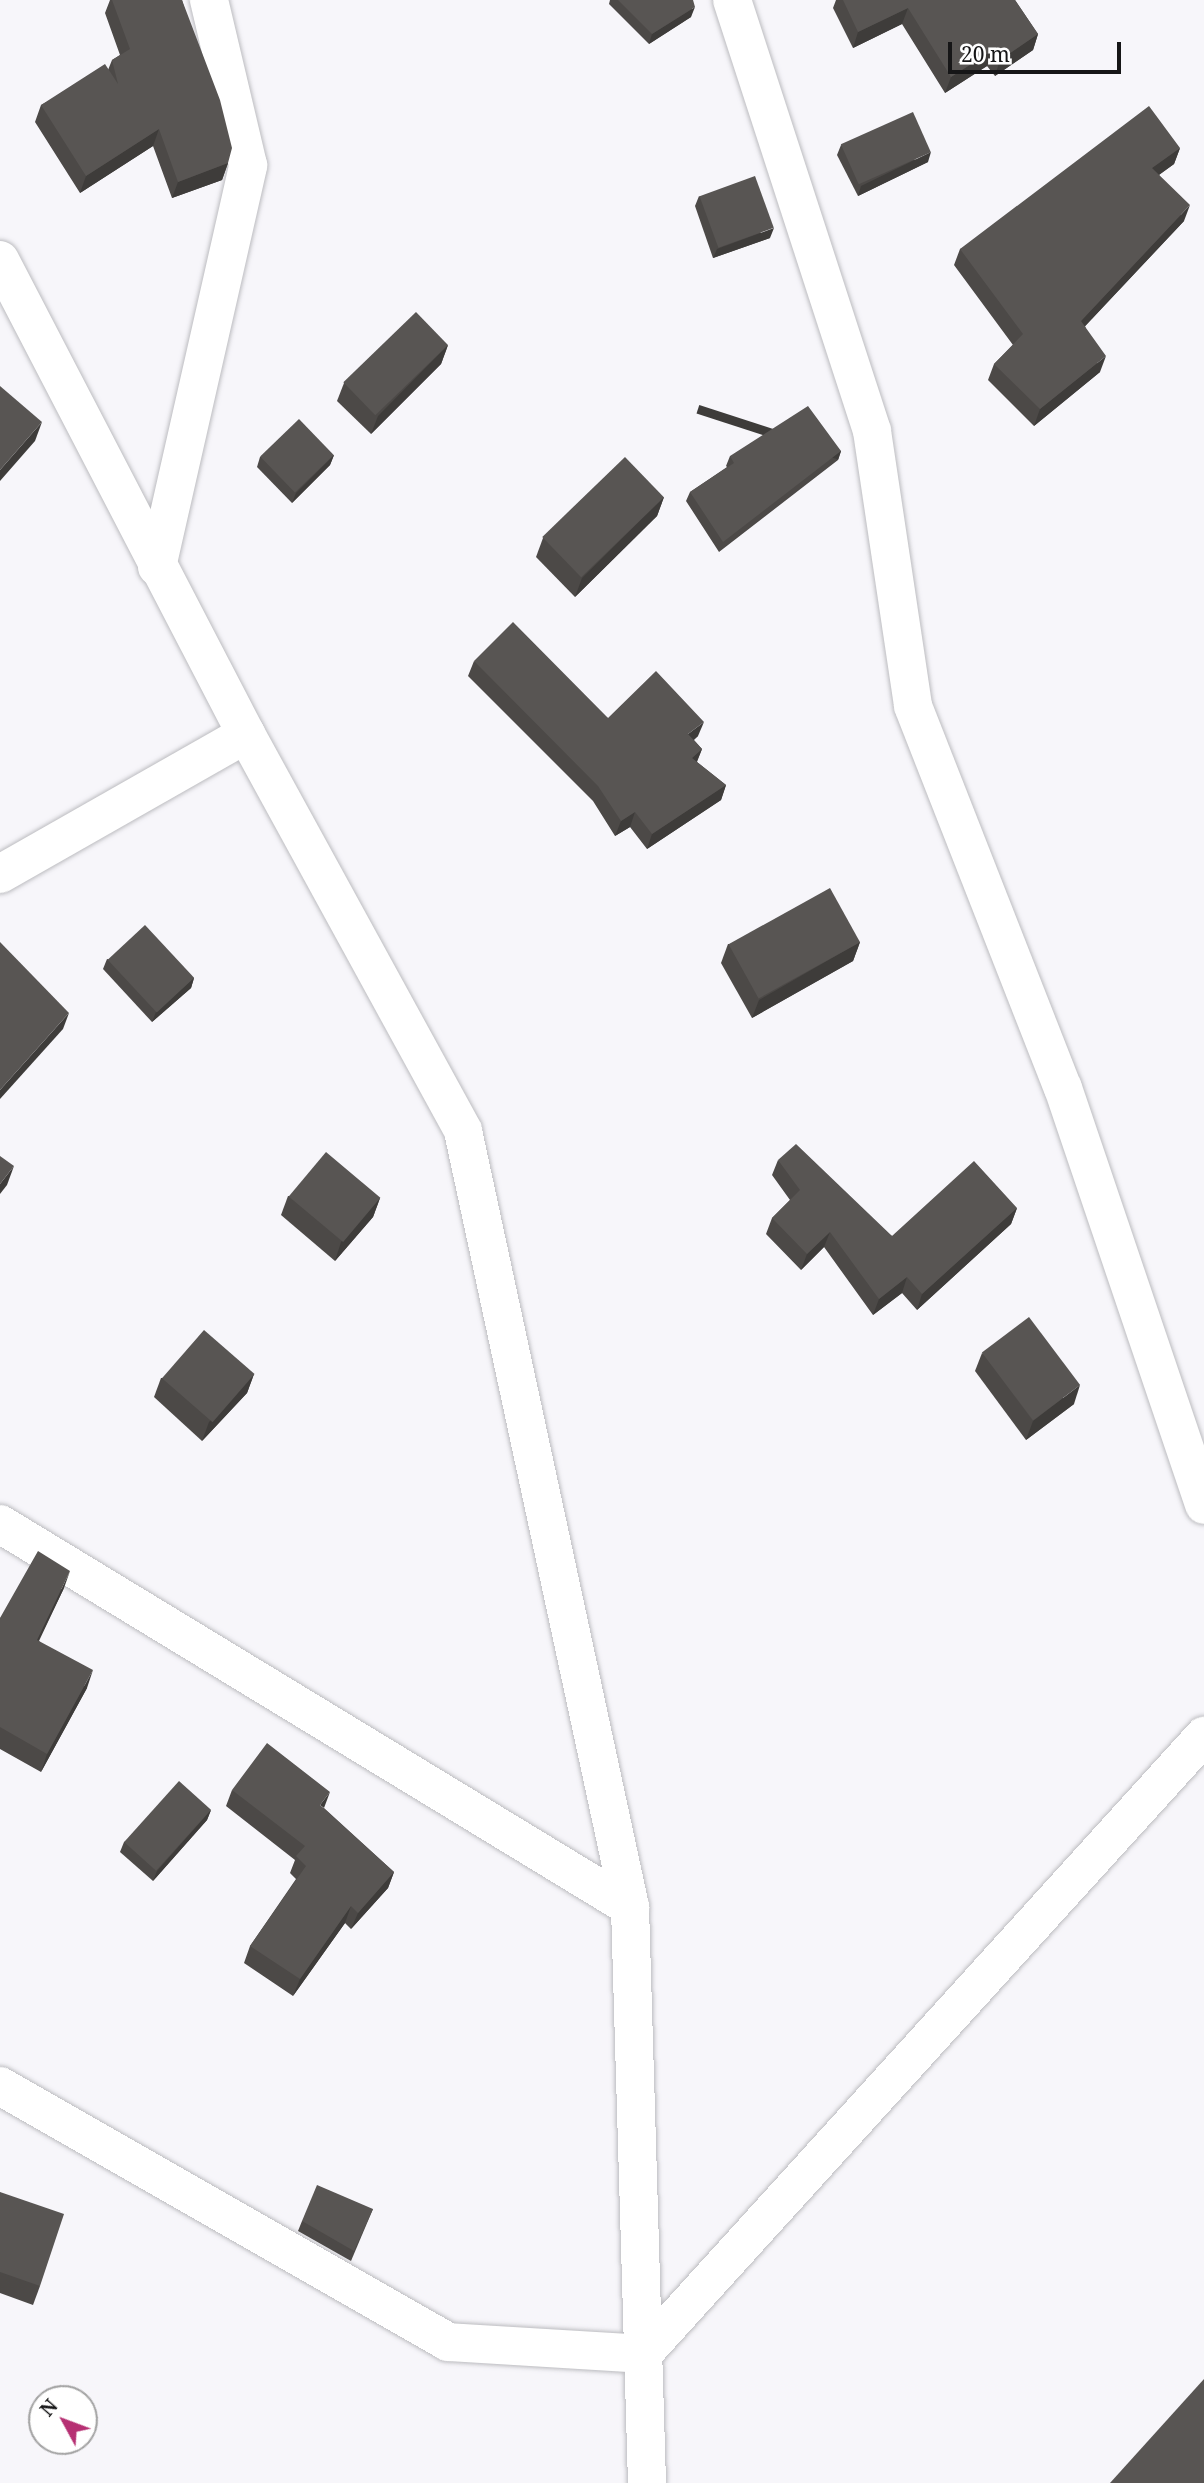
<!DOCTYPE html>
<html>
<head>
<meta charset="utf-8">
<style>
  body { margin:0 }
  #map { position:relative; width:1204px; height:2483px; overflow:hidden; background:#f7f6fa; font-family:"Noto Serif",serif }
  div>[style] { position:absolute }
  .roads { filter:drop-shadow(0 0 2px #bcbcc0) drop-shadow(0 0 2px #bcbcc0) }
  .minor>* { height:38px; margin:-19px; padding:0 19px; transform-origin:19px; border-radius:19px; background:#fff }
  .wall>* { inset:0; background:#4c4947 }
  .shaded-wall>* { inset:0; background:#3e3c3a; transform-origin:0 0 }
  .building>* { inset:0; background:#585553; transform-origin:0 0 }
  span { translate:-50% -50%; white-space:nowrap; text-align:center; line-height:1.15; -webkit-text-stroke:7px #fff; paint-order:stroke }
  .north { position:absolute; left:28px; top:2385px; width:70px; height:70px; box-sizing:border-box; background:#fff; border:2px solid #a2a2a2; border-radius:50%; rotate:311deg; font-size:19px; font-weight:700; line-height:28px; text-align:center; color:#161617 }
  .north::after { content:''; display:block; margin:auto; width:24px; height:32px; background:#b63073; clip-path:polygon(50% 0,100% 100%,50% 72%,0 100%) }
  .scale { position:absolute; left:948px; top:42px; width:173px; height:32px; box-sizing:border-box; border:4px solid #161617; border-top:0; padding-left:9px; font-size:21px; line-height:24px; white-space:nowrap; color:#161617; -webkit-text-stroke:5px #fff; paint-order:stroke }
</style>
</head>
<body>
<div id="map">
  <div class="roads">
    <div class="minor">
      <i style="left:732px;top:0;width:453px;rotate:72deg"></i>
      <i style="left:872px;top:431px;width:278px;rotate:81.5deg"></i>
      <i style="left:913px;top:706px;width:410px;rotate:68.6deg"></i>
      <i style="left:1063px;top:1088px;width:440px;rotate:71.3deg"></i>
      <i style="left:0;top:260px;width:534px;rotate:62.57deg"></i>
      <i style="left:246px;top:734px;width:452px;rotate:61.3deg"></i>
      <i style="left:463px;top:1131px;width:794px;rotate:77.85deg"></i>
      <i style="left:630px;top:1907px;width:576px;rotate:88.31deg"></i>
      <i style="left:157px;top:567px;width:412px;rotate:-77.2deg"></i>
      <i style="left:248px;top:165px;width:170px;rotate:-103.3deg"></i>
      <i style="left:0;top:874px;width:283px;rotate:-29.6deg"></i>
      <i style="left:0;top:1524px;width:737px;rotate:31.3deg"></i>
      <i style="left:0;top:2086px;width:516px;rotate:29.74deg"></i>
      <i style="left:448px;top:2342px;width:195px;rotate:3.5deg"></i>
      <i style="left:643px;top:2354px;width:835px;rotate:-47.77deg"></i>
    </div>
  </div>
  <div class="wall">
    <i style="clip-path:polygon(110px 0,182px 0,228px 163px,222px 180px,172px 198px,153px 146px,80px 193px,35px 122px,41px 105px,108px 70px,112px 60px,120px 55px,105px 13px)"></i>
    <i style="clip-path:polygon(610px 0,693px 0,691px 17px,649px 44px,609px 4px)"></i>
    <i style="clip-path:polygon(836px 0,1015px 0,1038px 34px,1033px 50px,995px 76px,987px 66px,945px 93px,902px 24px,853px 48px,833px 8px)"></i>
    <i style="clip-path:polygon(841px 145px,928px 162px,858px 196px,837px 155px)"></i>
    <i style="clip-path:polygon(1180px 148px,1174px 164px,1159px 175px,1184px 221px,1085px 326px,1100px 372px,1034px 426px,988px 380px,994px 364px,1013px 345px,954px 265px,960px 249px)"></i>
    <i style="clip-path:polygon(699px 196px,770px 238px,713px 258px,695px 206px)"></i>
    <i style="clip-path:polygon(448px 345px,441px 364px,371px 434px,337px 401px,344px 383px)"></i>
    <i style="clip-path:polygon(841px 451px,838px 460px,719px 552px,686px 501px,690px 492px,727px 467px,726px 466px,730px 456px)"></i>
    <i style="clip-path:polygon(334px 455px,330px 465px,292px 503px,257px 467px,260px 457px)"></i>
    <i style="clip-path:polygon(664px 497px,657px 516px,575px 597px,536px 557px,543px 538px)"></i>
    <i style="clip-path:polygon(474px 661px,608px 718px,698px 736px,694px 740px,702px 749px,697px 762px,726px 785px,721px 800px,647px 849px,630px 827px,615px 836px,593px 801px,468px 676px)"></i>
    <i style="clip-path:polygon(860px 942px,853px 961px,752px 1018px,721px 963px,728px 944px)"></i>
    <i style="clip-path:polygon(107px 959px,194px 978px,191px 988px,152px 1022px,103px 969px)"></i>
    <i style="clip-path:polygon(778px 1160px,892px 1236px,1017px 1208px,1011px 1224px,917px 1310px,902px 1293px,873px 1315px,824px 1247px,801px 1270px,766px 1234px,772px 1218px,790px 1200px,772px 1175px)"></i>
    <i style="clip-path:polygon(288px 1196px,380px 1198px,373px 1217px,335px 1261px,281px 1215px)"></i>
    <i style="clip-path:polygon(982px 1353px,1074px 1404px,1026px 1440px,975px 1371px)"></i>
    <i style="clip-path:polygon(254px 1374px,247px 1393px,202px 1441px,154px 1397px,161px 1378px)"></i>
    <i style="clip-path:polygon(64px 1588px,39px 1641px,87px 1688px,41px 1772px,0 1749px,0 1618px)"></i>
    <i style="clip-path:polygon(232px 1790px,324px 1808px,394px 1872px,388px 1888px,351px 1929px,345px 1923px,293px 1996px,244px 1963px,250px 1946px,296px 1879px,290px 1873px,295px 1860px,226px 1806px)"></i>
    <i style="clip-path:polygon(211px 1810px,207px 1820px,153px 1881px,120px 1852px,124px 1842px)"></i>
    <i style="clip-path:polygon(0 2192px,40px 2286px,33px 2305px,0 2293px)"></i>
    <i style="clip-path:polygon(373px 2209px,351px 2261px,298px 2231px,302px 2221px)"></i>
  </div>
  <div class="shaded-wall">
    <i style="clip-path:polygon(695px 7px,691px 17px,649px 44px,652px 34px)"></i>
    <i style="clip-path:polygon(908px 8px,902px 24px,853px 48px,858px 32px)"></i>
    <i style="clip-path:polygon(1038px 34px,1033px 50px,995px 76px,1000px 60px)"></i>
    <i style="clip-path:polygon(993px 50px,987px 66px,945px 93px,951px 77px)"></i>
    <i style="clip-path:polygon(159px 129px,153px 146px,80px 193px,86px 176px)"></i>
    <i style="clip-path:polygon(1180px 148px,1174px 164px,1146px 184px,1152px 168px)"></i>
    <i style="clip-path:polygon(931px 152px,928px 162px,858px 196px,861px 186px)"></i>
    <i style="clip-path:polygon(228px 163px,222px 180px,172px 198px,178px 182px)"></i>
    <i style="clip-path:polygon(1190px 205px,1184px 221px,1075px 337px,1081px 321px)"></i>
    <i style="clip-path:polygon(774px 228px,770px 238px,713px 258px,717px 249px)"></i>
    <i style="clip-path:polygon(448px 345px,441px 364px,371px 434px,378px 416px)"></i>
    <i style="clip-path:polygon(1106px 356px,1100px 372px,1034px 426px,1040px 409px)"></i>
    <i style="clip-path:polygon(42px 422px,35px 441px,0 481px,0 470px)"></i>
    <i style="left:841px;top:451px;width:9px;height:149px;rotate:108deg"></i>
    <i style="clip-path:polygon(334px 455px,330px 465px,292px 503px,296px 493px)"></i>
    <i style="clip-path:polygon(664px 497px,657px 516px,575px 597px,582px 578px)"></i>
    <i style="clip-path:polygon(704px 722px,698px 736px,683px 748px,688px 734px)"></i>
    <i style="clip-path:polygon(702px 749px,696px 763px,692px 758px)"></i>
    <i style="clip-path:polygon(726px 785px,721px 800px,647px 849px,652px 834px)"></i>
    <i style="clip-path:polygon(635px 812px,630px 827px,615px 836px,621px 821px)"></i>
    <i style="clip-path:polygon(860px 942px,853px 961px,752px 1018px,759px 1000px)"></i>
    <i style="clip-path:polygon(194px 978px,191px 988px,152px 1022px,156px 1012px)"></i>
    <i style="clip-path:polygon(69px 1013px,63px 1029px,0 1099px,0 1090px)"></i>
    <i style="clip-path:polygon(14px 1166px,7px 1185px,0 1194px,0 1184px)"></i>
    <i style="clip-path:polygon(380px 1198px,373px 1217px,335px 1261px,341px 1242px)"></i>
    <i style="clip-path:polygon(1017px 1208px,1011px 1224px,917px 1310px,922px 1294px)"></i>
    <i style="clip-path:polygon(830px 1232px,824px 1247px,801px 1270px,807px 1254px)"></i>
    <i style="clip-path:polygon(907px 1277px,902px 1293px,873px 1315px,879px 1299px)"></i>
    <i style="clip-path:polygon(254px 1374px,247px 1393px,202px 1441px,209px 1422px)"></i>
    <i style="clip-path:polygon(1080px 1385px,1074px 1404px,1026px 1440px,1033px 1421px)"></i>
    <i style="clip-path:polygon(70px 1571px,64px 1588px,30px 1658px,37px 1640px)"></i>
    <i style="clip-path:polygon(93px 1670px,87px 1688px,41px 1772px,47px 1754px)"></i>
    <i style="clip-path:polygon(330px 1792px,324px 1808px,320px 1805px)"></i>
    <i style="clip-path:polygon(211px 1810px,207px 1820px,153px 1881px,157px 1871px)"></i>
    <i style="clip-path:polygon(394px 1872px,388px 1888px,351px 1929px,358px 1913px)"></i>
    <i style="clip-path:polygon(351px 1906px,345px 1923px,293px 1996px,300px 1979px)"></i>
  </div>
  <div class="building">
    <i style="clip-path:polygon(112px 0,182px 0,220px 100px,232px 148px,228px 163px,178px 182px,159px 129px,86px 176px,41px 105px,105px 64px,118px 84px,112px 60px,130px 49px)"></i>
    <i style="clip-path:polygon(618px 0,693px 0,695px 7px,652px 34px)"></i>
    <i style="clip-path:polygon(843px 0,1015px 0,1038px 34px,1000px 60px,993px 50px,951px 77px,908px 8px,858px 32px)"></i>
    <i style="clip-path:polygon(1149px 106px,1180px 148px,1152px 168px,1190px 205px,1081px 321px,1106px 356px,1040px 409px,994px 364px,1023px 334px,960px 249px)"></i>
    <i style="left:913px;top:112px;width:44px;height:79px;rotate:66deg"></i>
    <i style="left:755px;top:176px;width:55px;height:59px;rotate:70deg"></i>
    <i style="left:416px;top:312px;width:46px;height:101px;rotate:46deg"></i>
    <i style="clip-path:polygon(0 386px,42px 422px,0 470px)"></i>
    <i style="clip-path:polygon(808px 406px,841px 451px,723px 542px,690px 492px,734px 463px,730px 456px)"></i>
    <i style="left:299px;top:419px;width:50px;height:54px;rotate:46deg"></i>
    <i style="left:625px;top:457px;width:56px;height:115px;rotate:46deg"></i>
    <i style="clip-path:polygon(513px 622px,608px 718px,656px 671px,704px 722px,688px 734px,702px 749px,692px 758px,726px 785px,652px 834px,635px 812px,621px 821px,598px 786px,474px 661px)"></i>
    <i style="left:830px;top:888px;width:62px;height:116px;rotate:61deg"></i>
    <i style="left:145px;top:925px;width:72px;height:51px;rotate:47deg"></i>
    <i style="clip-path:polygon(0 942px,69px 1013px,0 1090px)"></i>
    <i style="clip-path:polygon(796px 1144px,892px 1236px,974px 1161px,1017px 1208px,922px 1294px,907px 1277px,879px 1299px,830px 1232px,807px 1254px,772px 1218px,800px 1190px,778px 1160px)"></i>
    <i style="left:326px;top:1152px;width:71px;height:58px;rotate:40deg"></i>
    <i style="clip-path:polygon(0 1156px,14px 1166px,0 1184px)"></i>
    <i style="left:1029px;top:1317px;width:85px;height:59px;rotate:53deg"></i>
    <i style="left:204px;top:1330px;width:67px;height:64px;rotate:41deg"></i>
    <i style="clip-path:polygon(38px 1551px,70px 1571px,37px 1640px,93px 1670px,47px 1754px,0 1727px,0 1618px)"></i>
    <i style="clip-path:polygon(267px 1743px,330px 1792px,320px 1805px,394px 1872px,358px 1913px,351px 1906px,300px 1979px,250px 1946px,306px 1866px,296px 1856px,305px 1846px,232px 1790px)"></i>
    <i style="left:179px;top:1781px;width:43px;height:82px;rotate:42deg"></i>
    <i style="clip-path:polygon(317px 2185px,373px 2209px,354px 2251px,302px 2221px)"></i>
    <i style="clip-path:polygon(0 2192px,64px 2214px,40px 2286px,0 2272px)"></i>
    <i style="clip-path:polygon(1204px 2379px,1204px 2483px,1110px 2483px)"></i>
  </div>
  <div class="north">N</div>
  <div class="scale">20 m</div>
</div>
</body>
</html>
